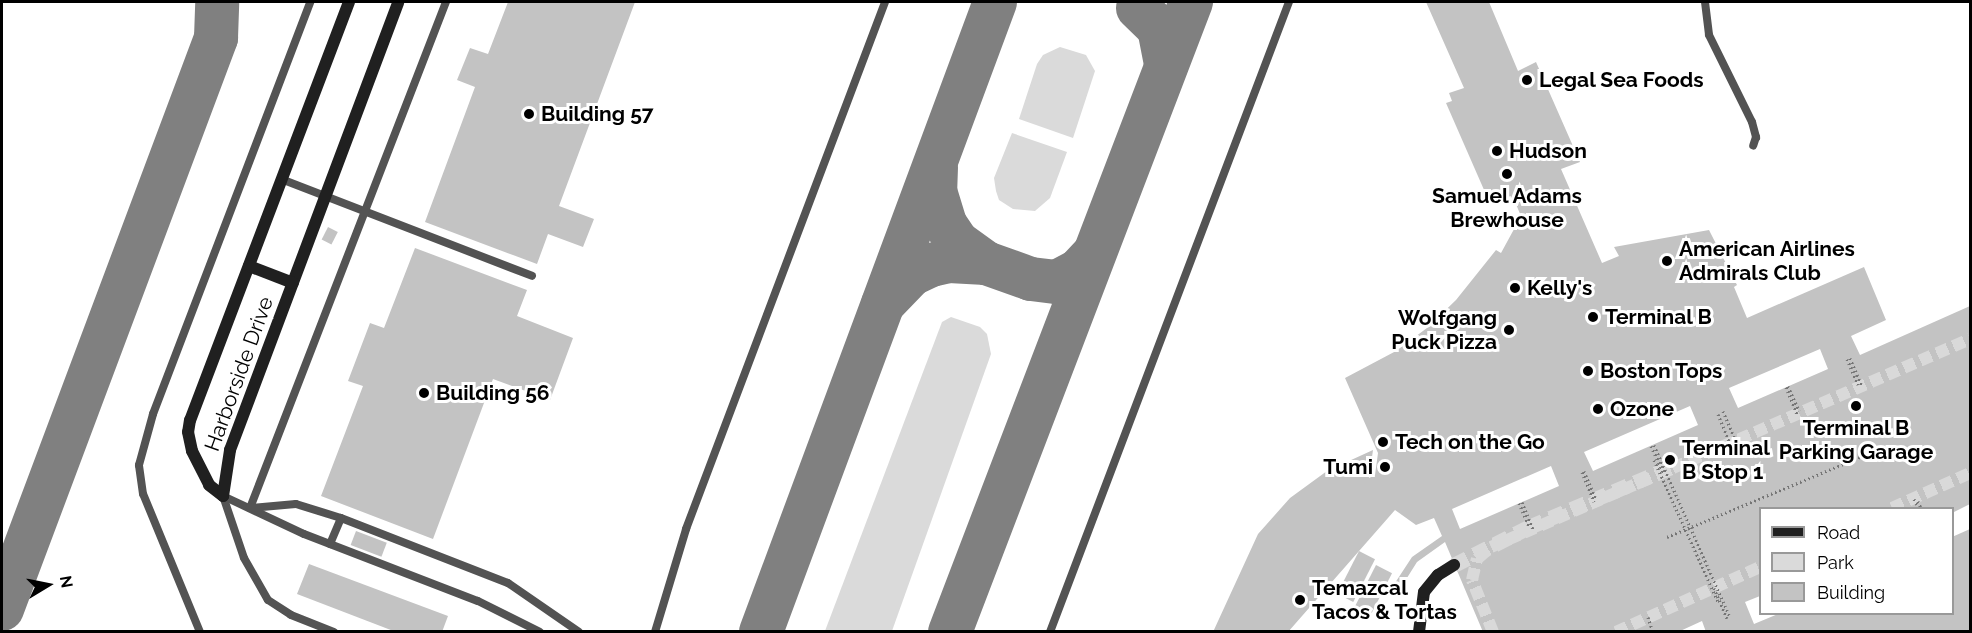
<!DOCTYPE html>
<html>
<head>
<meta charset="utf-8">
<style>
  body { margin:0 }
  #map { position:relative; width:1972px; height:633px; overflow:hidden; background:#fff; font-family:Raleway,sans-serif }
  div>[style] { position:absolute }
  .green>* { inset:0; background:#dadada }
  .taxiway>* { height:44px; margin:-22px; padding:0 22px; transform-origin:22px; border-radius:22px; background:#808080 }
  .building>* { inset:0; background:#c3c3c3; transform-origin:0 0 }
  .secondary-tunnel>* { height:12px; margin-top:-6px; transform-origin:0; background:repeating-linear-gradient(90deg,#d9d9d9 0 12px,transparent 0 18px) }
  .primary-tunnel>* { height:15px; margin-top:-7.5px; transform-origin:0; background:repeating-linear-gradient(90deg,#d9d9d9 0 15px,transparent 0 23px) }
  .path>* { height:3px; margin-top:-1.5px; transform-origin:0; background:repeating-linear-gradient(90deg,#757575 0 1.5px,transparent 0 4.5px) }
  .lane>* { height:8px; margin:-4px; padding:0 4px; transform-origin:4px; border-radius:4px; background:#535353 }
  .secondary>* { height:12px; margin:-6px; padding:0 6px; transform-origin:6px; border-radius:6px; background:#202020 }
  .dots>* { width:16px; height:16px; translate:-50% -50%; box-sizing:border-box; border:3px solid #fff; border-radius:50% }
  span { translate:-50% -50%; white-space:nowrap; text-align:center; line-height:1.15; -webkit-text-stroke:6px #fff; paint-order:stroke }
  .poi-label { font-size:21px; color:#000; font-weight:700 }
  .left { translate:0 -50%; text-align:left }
  .right { translate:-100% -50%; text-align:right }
  .street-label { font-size:21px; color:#000 }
  .frame { position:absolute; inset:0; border:3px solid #000; pointer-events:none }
  .legend { position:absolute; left:1759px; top:507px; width:195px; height:108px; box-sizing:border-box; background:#fff; border:2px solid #999; margin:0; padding:8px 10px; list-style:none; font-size:18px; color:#000 }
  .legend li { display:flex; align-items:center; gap:12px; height:30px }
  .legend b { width:30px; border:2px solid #999 }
  .north { position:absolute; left:18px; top:555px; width:60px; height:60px; -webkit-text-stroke:4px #fff; paint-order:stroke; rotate:80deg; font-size:16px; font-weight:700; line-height:24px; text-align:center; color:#000 }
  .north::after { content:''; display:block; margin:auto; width:21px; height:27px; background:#000; clip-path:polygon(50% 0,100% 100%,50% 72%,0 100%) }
</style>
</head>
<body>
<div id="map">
  <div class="green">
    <i style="clip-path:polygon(1060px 47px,1086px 55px,1095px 71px,1073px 138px,1019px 119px,1037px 64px,1043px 55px)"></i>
    <i style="clip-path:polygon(1012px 133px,1067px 152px,1050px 198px,1035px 211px,1013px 209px,999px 200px,996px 191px,994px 178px)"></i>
    <i style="clip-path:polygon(951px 317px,980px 327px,987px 334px,991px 354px,892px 631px,825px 631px,942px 322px)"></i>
  </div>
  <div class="taxiway">
    <i style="left:1138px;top:8px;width:29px;rotate:44deg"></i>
    <i style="left:1159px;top:28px;width:38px;rotate:79deg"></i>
    <i style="left:936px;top:167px;width:24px;rotate:92deg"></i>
    <i style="left:935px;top:191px;width:34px;rotate:73deg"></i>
    <i style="left:945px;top:224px;width:22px;rotate:56deg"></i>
    <i style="left:957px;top:242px;width:36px;rotate:36deg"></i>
    <i style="left:986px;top:263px;width:48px;rotate:19.6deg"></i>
    <i style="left:1031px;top:279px;width:26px;rotate:7deg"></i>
    <i style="left:1057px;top:282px;width:24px;rotate:-28deg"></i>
    <i style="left:1078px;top:271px;width:23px;rotate:-47deg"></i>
    <i style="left:883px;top:304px;width:42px;rotate:-46deg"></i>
    <i style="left:912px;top:274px;width:21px;rotate:-25deg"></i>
    <i style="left:931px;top:265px;width:18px;rotate:-13deg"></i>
    <i style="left:949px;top:261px;width:37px;rotate:3deg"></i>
    <i style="left:2px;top:609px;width:610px;rotate:-69.45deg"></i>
    <i style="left:216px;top:38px;width:36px;rotate:-88deg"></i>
    <i style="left:761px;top:632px;width:672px;rotate:-69.62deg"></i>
    <i style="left:950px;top:632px;width:675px;rotate:-69.07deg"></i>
  </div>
  <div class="building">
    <i style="clip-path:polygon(508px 2px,635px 2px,559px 206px,594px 219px,583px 247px,548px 234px,537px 264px,425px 222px,475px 87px,457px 80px,470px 48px,488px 54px)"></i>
    <i style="clip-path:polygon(evenodd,1426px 2px,1489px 2px,1518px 71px,1536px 62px,1580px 162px,1561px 169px,1602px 263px,1619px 256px,1614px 247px,1709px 230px,1737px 285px,1734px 287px,1747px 318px,1864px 267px,1886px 320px,1851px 336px,1860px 355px,1970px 306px,1970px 504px,1952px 513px,1952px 508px,1760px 508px,1760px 596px,1745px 602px,1754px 624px,1778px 614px,1952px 614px,1952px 537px,1970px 529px,1970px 632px,1706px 632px,1702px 621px,1678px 632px,1483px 632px,1445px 542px,1417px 562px,1400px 589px,1393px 586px,1412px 557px,1442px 536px,1434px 518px,1416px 525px,1395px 510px,1288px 632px,1213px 632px,1258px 534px,1290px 498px,1327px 471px,1373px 450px,1369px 478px,1375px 475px,1378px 453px,1345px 378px,1396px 351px,1427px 328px,1456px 300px,1496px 250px,1501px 253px,1519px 220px,1523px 221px,1513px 197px,1497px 204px,1494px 197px,1488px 199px,1446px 103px,1452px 101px,1449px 93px,1464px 88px,1426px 2px,1820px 349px,1828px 369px,1738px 408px,1729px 388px,1820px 349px,1426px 2px,1690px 406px,1698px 425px,1593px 471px,1584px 452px,1690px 406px,1426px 2px,1551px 466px,1559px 486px,1460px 529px,1452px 509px,1551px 466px)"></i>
    <i style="left:328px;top:227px;width:11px;height:14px;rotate:27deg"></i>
    <i style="clip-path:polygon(415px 248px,527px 290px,517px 316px,573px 338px,550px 400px,493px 379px,433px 539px,321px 496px,363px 386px,348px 381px,370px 323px,384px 328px)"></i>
    <i style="left:356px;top:531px;width:33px;height:15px;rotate:21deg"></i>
    <i style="left:1359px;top:551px;width:18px;height:48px;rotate:27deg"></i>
    <i style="clip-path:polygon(309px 564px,448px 616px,442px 632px,396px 632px,297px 594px)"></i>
    <i style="left:1376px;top:565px;width:18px;height:47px;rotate:27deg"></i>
  </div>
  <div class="secondary-tunnel">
    <i style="left:1892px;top:508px;width:85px;rotate:-24.2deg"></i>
    <i style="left:1493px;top:632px;width:56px;rotate:-112deg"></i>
    <i style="left:1472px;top:580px;width:22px;rotate:-77deg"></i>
    <i style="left:1477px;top:559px;width:18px;rotate:-41deg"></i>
    <i style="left:1491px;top:547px;width:522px;rotate:-23.47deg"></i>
    <i style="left:1616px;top:632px;width:158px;rotate:-24.3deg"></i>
  </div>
  <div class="primary-tunnel">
    <i style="left:1454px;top:565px;width:84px;rotate:-26.9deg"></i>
    <i style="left:1529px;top:527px;width:157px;rotate:-22.8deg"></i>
  </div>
  <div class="path">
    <i style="left:1850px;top:358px;width:30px;rotate:67deg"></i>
    <i style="left:1847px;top:359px;width:28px;rotate:67deg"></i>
    <i style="left:1788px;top:386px;width:27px;rotate:66deg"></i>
    <i style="left:1786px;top:387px;width:29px;rotate:68deg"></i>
    <i style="left:1723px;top:411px;width:30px;rotate:67deg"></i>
    <i style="left:1718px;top:414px;width:31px;rotate:68deg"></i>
    <i style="left:1654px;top:445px;width:188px;rotate:66.2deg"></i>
    <i style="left:1651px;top:446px;width:29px;rotate:65deg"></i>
    <i style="left:1654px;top:460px;width:156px;rotate:65.7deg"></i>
    <i style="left:1584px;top:471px;width:30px;rotate:67deg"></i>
    <i style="left:1582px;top:472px;width:32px;rotate:68deg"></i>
    <i style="left:1914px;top:499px;width:10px;rotate:61deg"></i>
    <i style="left:1918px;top:501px;width:8px;rotate:67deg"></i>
    <i style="left:1522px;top:502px;width:29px;rotate:68deg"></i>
    <i style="left:1519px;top:503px;width:26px;rotate:67deg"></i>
    <i style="left:1667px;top:537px;width:225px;rotate:-22.5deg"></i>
    <i style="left:1714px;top:588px;width:33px;rotate:67deg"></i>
    <i style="left:1648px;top:617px;width:16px;rotate:72deg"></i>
  </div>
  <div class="lane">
    <i style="left:1705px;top:2px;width:33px;rotate:83deg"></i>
    <i style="left:1709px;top:35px;width:97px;rotate:63.7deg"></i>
    <i style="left:1752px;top:122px;width:16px;rotate:75deg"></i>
    <i style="left:1756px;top:137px;width:9px;rotate:108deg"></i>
    <i style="left:281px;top:179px;width:269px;rotate:21.1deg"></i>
    <i style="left:223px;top:496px;width:89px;rotate:25.1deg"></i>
    <i style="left:304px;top:534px;width:186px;rotate:21.1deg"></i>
    <i style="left:478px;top:601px;width:69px;rotate:26.6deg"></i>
    <i style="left:223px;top:496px;width:65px;rotate:71.3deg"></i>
    <i style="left:244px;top:558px;width:48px;rotate:60.3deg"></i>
    <i style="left:268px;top:600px;width:27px;rotate:33deg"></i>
    <i style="left:291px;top:615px;width:46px;rotate:21.6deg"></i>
    <i style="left:250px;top:508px;width:543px;rotate:-68.83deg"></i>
    <i style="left:250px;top:508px;width:46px;rotate:-5deg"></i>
    <i style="left:296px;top:504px;width:47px;rotate:17.3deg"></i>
    <i style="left:341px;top:518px;width:179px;rotate:21.3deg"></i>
    <i style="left:508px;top:583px;width:86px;rotate:34.6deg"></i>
    <i style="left:330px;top:544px;width:28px;rotate:-67deg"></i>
    <i style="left:200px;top:632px;width:149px;rotate:-112.4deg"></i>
    <i style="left:143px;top:494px;width:29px;rotate:-98deg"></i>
    <i style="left:139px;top:465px;width:53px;rotate:-74.6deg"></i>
    <i style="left:153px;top:414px;width:441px;rotate:-69.1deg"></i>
    <i style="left:655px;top:632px;width:108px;rotate:-73.2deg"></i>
    <i style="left:686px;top:529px;width:563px;rotate:-69.31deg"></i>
    <i style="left:1050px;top:632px;width:674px;rotate:-69.23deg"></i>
  </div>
  <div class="secondary">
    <i style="left:349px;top:2px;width:447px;rotate:110.8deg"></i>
    <i style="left:190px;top:420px;width:12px;rotate:99deg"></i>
    <i style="left:188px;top:432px;width:19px;rotate:78deg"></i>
    <i style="left:192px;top:451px;width:38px;rotate:63deg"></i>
    <i style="left:209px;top:485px;width:18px;rotate:38deg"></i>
    <i style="left:223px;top:496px;width:47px;rotate:-81.3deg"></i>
    <i style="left:230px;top:450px;width:478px;rotate:-69.4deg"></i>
    <i style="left:249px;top:266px;width:47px;rotate:21.1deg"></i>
    <i style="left:1419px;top:632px;width:40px;rotate:-82.9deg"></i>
    <i style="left:1424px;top:592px;width:22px;rotate:-51deg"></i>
    <i style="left:1438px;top:575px;width:19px;rotate:-32deg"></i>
  </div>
  <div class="dots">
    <i style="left:1527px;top:80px;background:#000"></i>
    <i style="left:529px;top:114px;background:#000"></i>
    <i style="left:1497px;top:151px;background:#000"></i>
    <i style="left:1507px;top:174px;background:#000"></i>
    <i style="left:1667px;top:261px;background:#000"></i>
    <i style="left:1515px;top:288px;background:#000"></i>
    <i style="left:1593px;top:317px;background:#000"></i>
    <i style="left:1509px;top:330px;background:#000"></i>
    <i style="left:1588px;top:371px;background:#000"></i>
    <i style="left:424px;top:393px;background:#000"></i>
    <i style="left:1856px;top:406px;background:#000"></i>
    <i style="left:1598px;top:409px;background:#000"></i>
    <i style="left:1383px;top:442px;background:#000"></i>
    <i style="left:1670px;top:460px;background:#000"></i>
    <i style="left:1385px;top:467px;background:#000"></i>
    <i style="left:1300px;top:600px;background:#000"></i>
  </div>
  <div class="poi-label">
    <span class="left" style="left:1539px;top:80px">Legal Sea Foods</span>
    <span class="left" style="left:541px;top:114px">Building 57</span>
    <span class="left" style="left:1509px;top:151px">Hudson</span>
    <span style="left:1507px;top:208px">Samuel Adams<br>Brewhouse</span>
    <span class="left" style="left:1679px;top:261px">American Airlines<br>Admirals Club</span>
    <span class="left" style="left:1527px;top:288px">Kelly's</span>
    <span class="left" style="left:1605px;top:317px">Terminal B</span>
    <span class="right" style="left:1497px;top:330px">Wolfgang<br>Puck Pizza</span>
    <span class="left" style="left:1600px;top:371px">Boston Tops</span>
    <span class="left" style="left:436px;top:393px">Building 56</span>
    <span class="left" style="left:1610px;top:409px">Ozone</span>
    <span style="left:1856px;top:440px">Terminal B<br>Parking Garage</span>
    <span class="left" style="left:1395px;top:442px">Tech on the Go</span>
    <span class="left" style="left:1682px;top:460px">Terminal<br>B Stop 1</span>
    <span class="right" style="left:1373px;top:467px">Tumi</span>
    <span class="left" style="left:1312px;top:600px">Temazcal<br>Tacos &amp; Tortas</span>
  </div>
  <div class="street-label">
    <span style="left:239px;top:374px;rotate:-70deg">Harborside Drive</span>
  </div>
  <div class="frame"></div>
  <ul class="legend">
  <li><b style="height:8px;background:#202020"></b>Road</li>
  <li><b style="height:16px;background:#dadada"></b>Park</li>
  <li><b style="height:16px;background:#c3c3c3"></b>Building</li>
  </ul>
  <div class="north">N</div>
</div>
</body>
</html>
